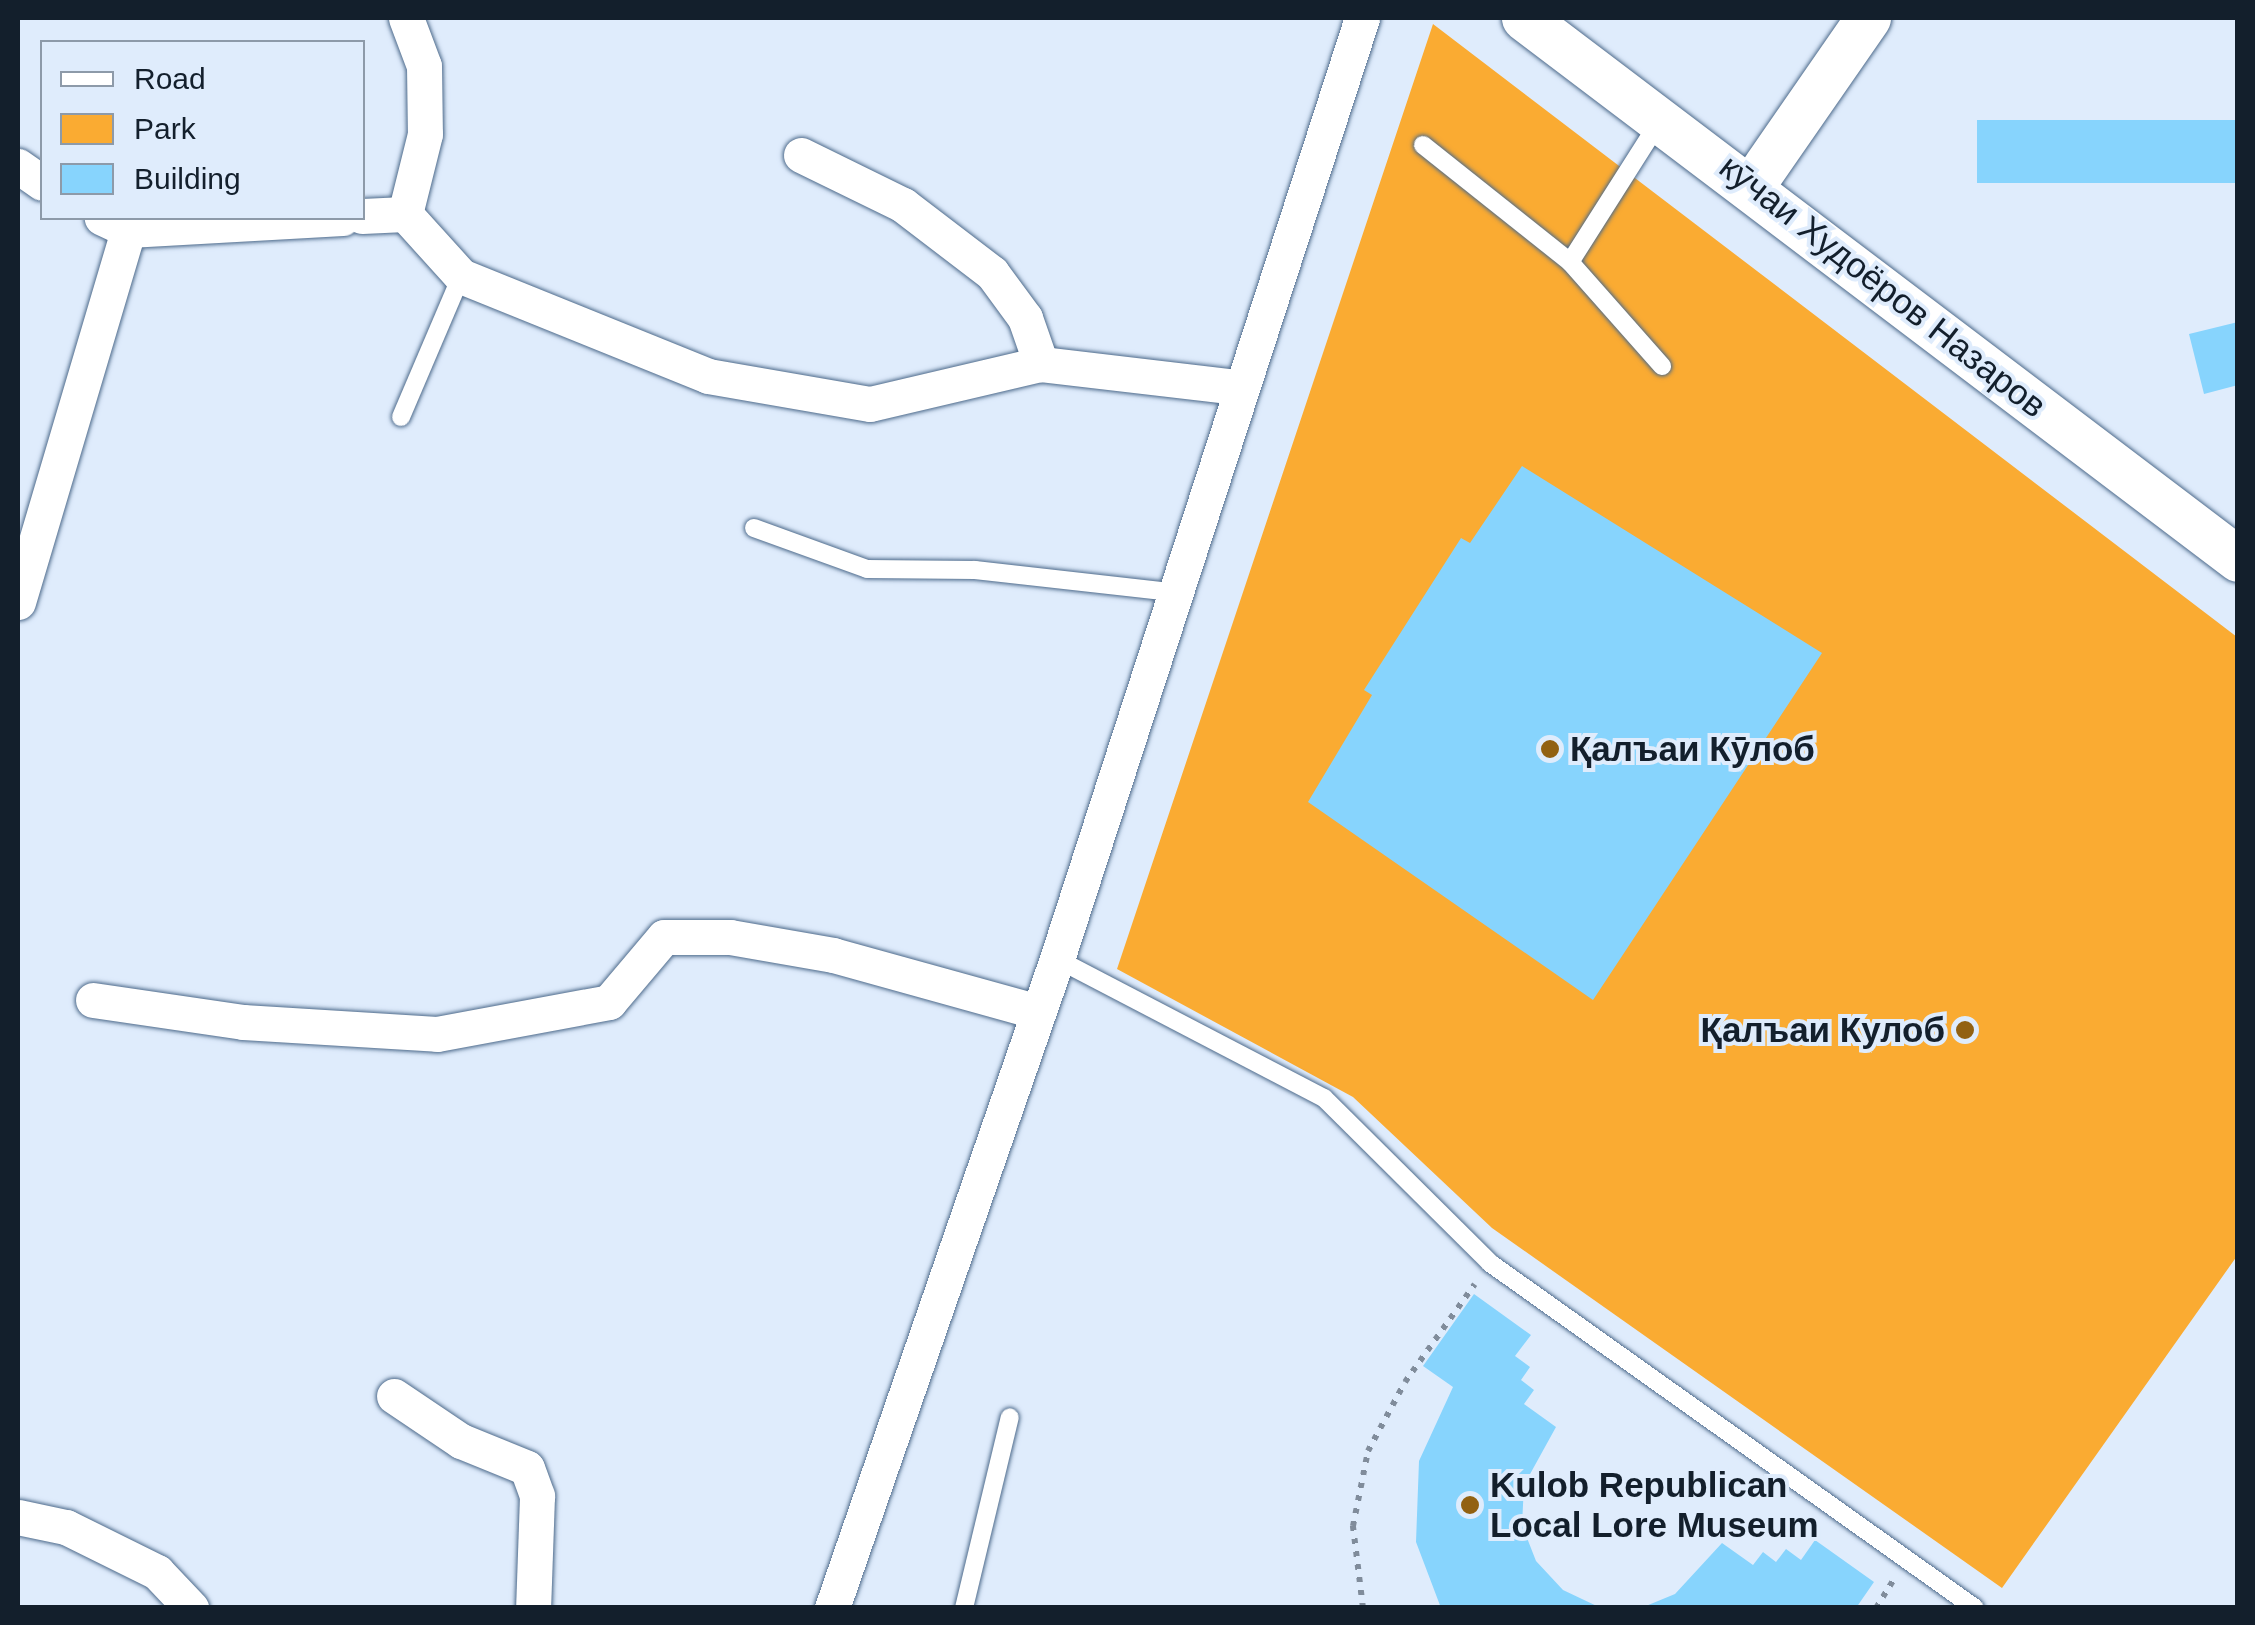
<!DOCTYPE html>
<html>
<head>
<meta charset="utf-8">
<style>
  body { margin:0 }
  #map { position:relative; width:2255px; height:1625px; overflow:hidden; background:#dfecfc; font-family:Arial,sans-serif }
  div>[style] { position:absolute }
  .green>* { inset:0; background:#faab32 }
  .building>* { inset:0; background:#87d4fd; transform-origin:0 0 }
  .path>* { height:6px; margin-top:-3px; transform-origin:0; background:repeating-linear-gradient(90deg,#808c9b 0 5px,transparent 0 13px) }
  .roads { filter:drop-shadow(0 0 2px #4d6a8b) drop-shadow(0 0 2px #4d6a8b) }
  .service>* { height:18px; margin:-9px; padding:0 9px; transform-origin:9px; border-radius:9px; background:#fff }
  .minor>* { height:35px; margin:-17.5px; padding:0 17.5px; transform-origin:17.5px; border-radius:17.5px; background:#fff }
  .tertiary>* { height:45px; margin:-22.5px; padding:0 22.5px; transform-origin:22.5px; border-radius:22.5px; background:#fff }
  .dots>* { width:28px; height:28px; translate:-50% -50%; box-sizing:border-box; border:5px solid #dfecfc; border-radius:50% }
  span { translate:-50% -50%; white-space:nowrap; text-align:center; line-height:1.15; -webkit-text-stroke:8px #dfecfc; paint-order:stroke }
  .street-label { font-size:35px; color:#131f2c }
  .poi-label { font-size:35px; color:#131f2c; font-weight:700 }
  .left { translate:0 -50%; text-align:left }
  .right { translate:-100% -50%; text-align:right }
  .frame { position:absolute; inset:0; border:20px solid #131f2c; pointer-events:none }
  .legend { position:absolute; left:40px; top:40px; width:325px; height:180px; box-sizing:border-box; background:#dfecfc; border:2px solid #8d9aa9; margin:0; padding:12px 18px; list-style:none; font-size:30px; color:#131f2c }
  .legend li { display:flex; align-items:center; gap:20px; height:50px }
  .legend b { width:50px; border:2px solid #8d9aa9 }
</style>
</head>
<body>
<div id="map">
  <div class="green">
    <i style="clip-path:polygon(1433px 24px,2237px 637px,2237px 1256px,2002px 1588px,1492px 1228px,1353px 1097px,1117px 969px)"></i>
  </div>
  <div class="building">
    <i style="left:2238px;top:120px;width:63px;height:261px;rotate:90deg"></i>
    <i style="clip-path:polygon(2238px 322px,2238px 385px,2204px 394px,2189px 334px)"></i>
    <i style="clip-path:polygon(1522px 466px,1822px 653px,1593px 1000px,1308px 802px,1372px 695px,1364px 690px,1461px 538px,1470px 543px)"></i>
    <i style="clip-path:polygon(1474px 1294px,1531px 1335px,1515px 1356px,1530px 1367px,1521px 1380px,1534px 1390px,1524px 1404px,1556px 1427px,1524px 1485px,1522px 1525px,1536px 1561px,1563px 1590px,1601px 1608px,1441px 1608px,1416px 1542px,1419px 1461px,1453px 1387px,1423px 1366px)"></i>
    <i style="clip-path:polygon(1815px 1540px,1874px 1582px,1856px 1608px,1641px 1608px,1675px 1594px,1722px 1543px,1753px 1565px,1763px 1552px,1776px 1562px,1786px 1549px,1801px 1560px)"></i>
  </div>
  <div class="path">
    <i style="left:1363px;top:1608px;width:83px;rotate:-97deg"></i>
    <i style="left:1353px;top:1526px;width:76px;rotate:-78.7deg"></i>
    <i style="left:1368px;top:1451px;width:78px;rotate:-61.8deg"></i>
    <i style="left:1405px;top:1382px;width:120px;rotate:-54.5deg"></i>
    <i style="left:1876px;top:1608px;width:34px;rotate:-58deg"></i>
  </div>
  <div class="roads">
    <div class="service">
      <i style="left:1659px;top:122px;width:166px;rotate:122.4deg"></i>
      <i style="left:1570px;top:262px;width:139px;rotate:48.5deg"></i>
      <i style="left:1423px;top:145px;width:188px;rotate:38.5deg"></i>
      <i style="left:401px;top:417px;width:153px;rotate:-66.9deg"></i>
      <i style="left:754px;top:528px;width:120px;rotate:19.9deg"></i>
      <i style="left:867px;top:569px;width:108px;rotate:0.5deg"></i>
      <i style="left:975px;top:570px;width:198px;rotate:6.4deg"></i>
      <i style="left:1057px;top:959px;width:301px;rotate:27.5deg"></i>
      <i style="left:1324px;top:1098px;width:234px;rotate:44.8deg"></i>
      <i style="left:1490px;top:1263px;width:595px;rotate:35.43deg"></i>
      <i style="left:964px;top:1608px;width:196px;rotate:-76.5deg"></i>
    </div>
    <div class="minor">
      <i style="left:406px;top:18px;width:51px;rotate:69.4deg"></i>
      <i style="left:424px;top:66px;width:68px;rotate:89.2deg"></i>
      <i style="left:425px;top:134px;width:82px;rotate:104deg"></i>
      <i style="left:405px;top:214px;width:84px;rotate:47.9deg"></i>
      <i style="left:461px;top:276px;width:266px;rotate:22deg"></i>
      <i style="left:708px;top:376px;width:164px;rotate:9.8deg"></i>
      <i style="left:870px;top:404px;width:176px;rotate:-13.2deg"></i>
      <i style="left:1041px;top:364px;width:198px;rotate:6.7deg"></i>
      <i style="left:801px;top:155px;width:114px;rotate:26.1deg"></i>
      <i style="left:903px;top:205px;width:112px;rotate:37.4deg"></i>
      <i style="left:992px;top:273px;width:56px;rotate:53.7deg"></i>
      <i style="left:1025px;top:318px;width:49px;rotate:70.8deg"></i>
      <i style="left:18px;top:166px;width:29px;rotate:35deg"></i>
      <i style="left:362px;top:216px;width:43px;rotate:-2.7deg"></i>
      <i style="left:128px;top:230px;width:215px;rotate:-3.2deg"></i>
      <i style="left:18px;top:602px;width:388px;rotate:-73.5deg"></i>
      <i style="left:128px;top:230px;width:29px;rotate:-155deg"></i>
      <i style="left:93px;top:1000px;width:152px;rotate:8.3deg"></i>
      <i style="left:243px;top:1022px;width:194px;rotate:3.5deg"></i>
      <i style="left:437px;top:1034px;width:175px;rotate:-10.5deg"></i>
      <i style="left:609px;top:1002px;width:85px;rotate:-49.8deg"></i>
      <i style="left:664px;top:937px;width:66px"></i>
      <i style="left:730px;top:937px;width:105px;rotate:9.9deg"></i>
      <i style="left:833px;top:955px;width:210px;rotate:15.5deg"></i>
      <i style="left:394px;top:1396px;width:81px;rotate:33.9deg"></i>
      <i style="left:461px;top:1441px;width:71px;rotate:22.2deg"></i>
      <i style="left:527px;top:1468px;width:30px;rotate:70deg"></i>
      <i style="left:537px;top:1496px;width:112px;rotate:92deg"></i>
      <i style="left:18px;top:1517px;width:49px;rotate:11.8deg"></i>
      <i style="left:66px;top:1527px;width:102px;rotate:26.3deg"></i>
      <i style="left:157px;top:1572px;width:50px;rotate:46.6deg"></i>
      <i style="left:832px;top:1608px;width:687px;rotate:-70.88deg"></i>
      <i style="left:1057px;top:959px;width:989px;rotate:-72.04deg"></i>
    </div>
    <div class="tertiary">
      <i style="left:1524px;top:18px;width:896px;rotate:37.15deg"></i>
      <i style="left:1753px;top:184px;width:202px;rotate:-55.3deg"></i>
    </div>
  </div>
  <div class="dots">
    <i style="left:1550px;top:749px;background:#926111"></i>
    <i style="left:1965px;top:1030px;background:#926111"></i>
    <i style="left:1470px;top:1505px;background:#926111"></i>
  </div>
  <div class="street-label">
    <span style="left:1883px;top:286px;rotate:38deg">кӯчаи Худоёров Назаров</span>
  </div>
  <div class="poi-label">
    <span class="left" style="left:1570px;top:749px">Қалъаи Кӯлоб</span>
    <span class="right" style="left:1945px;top:1030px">Қалъаи Кулоб</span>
    <span class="left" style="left:1490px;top:1505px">Kulob Republican<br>Local Lore Museum</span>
  </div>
  <div class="frame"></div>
  <ul class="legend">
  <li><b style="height:12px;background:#fff"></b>Road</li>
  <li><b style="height:28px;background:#faab32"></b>Park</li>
  <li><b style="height:28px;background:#87d4fd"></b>Building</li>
  </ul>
</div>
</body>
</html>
